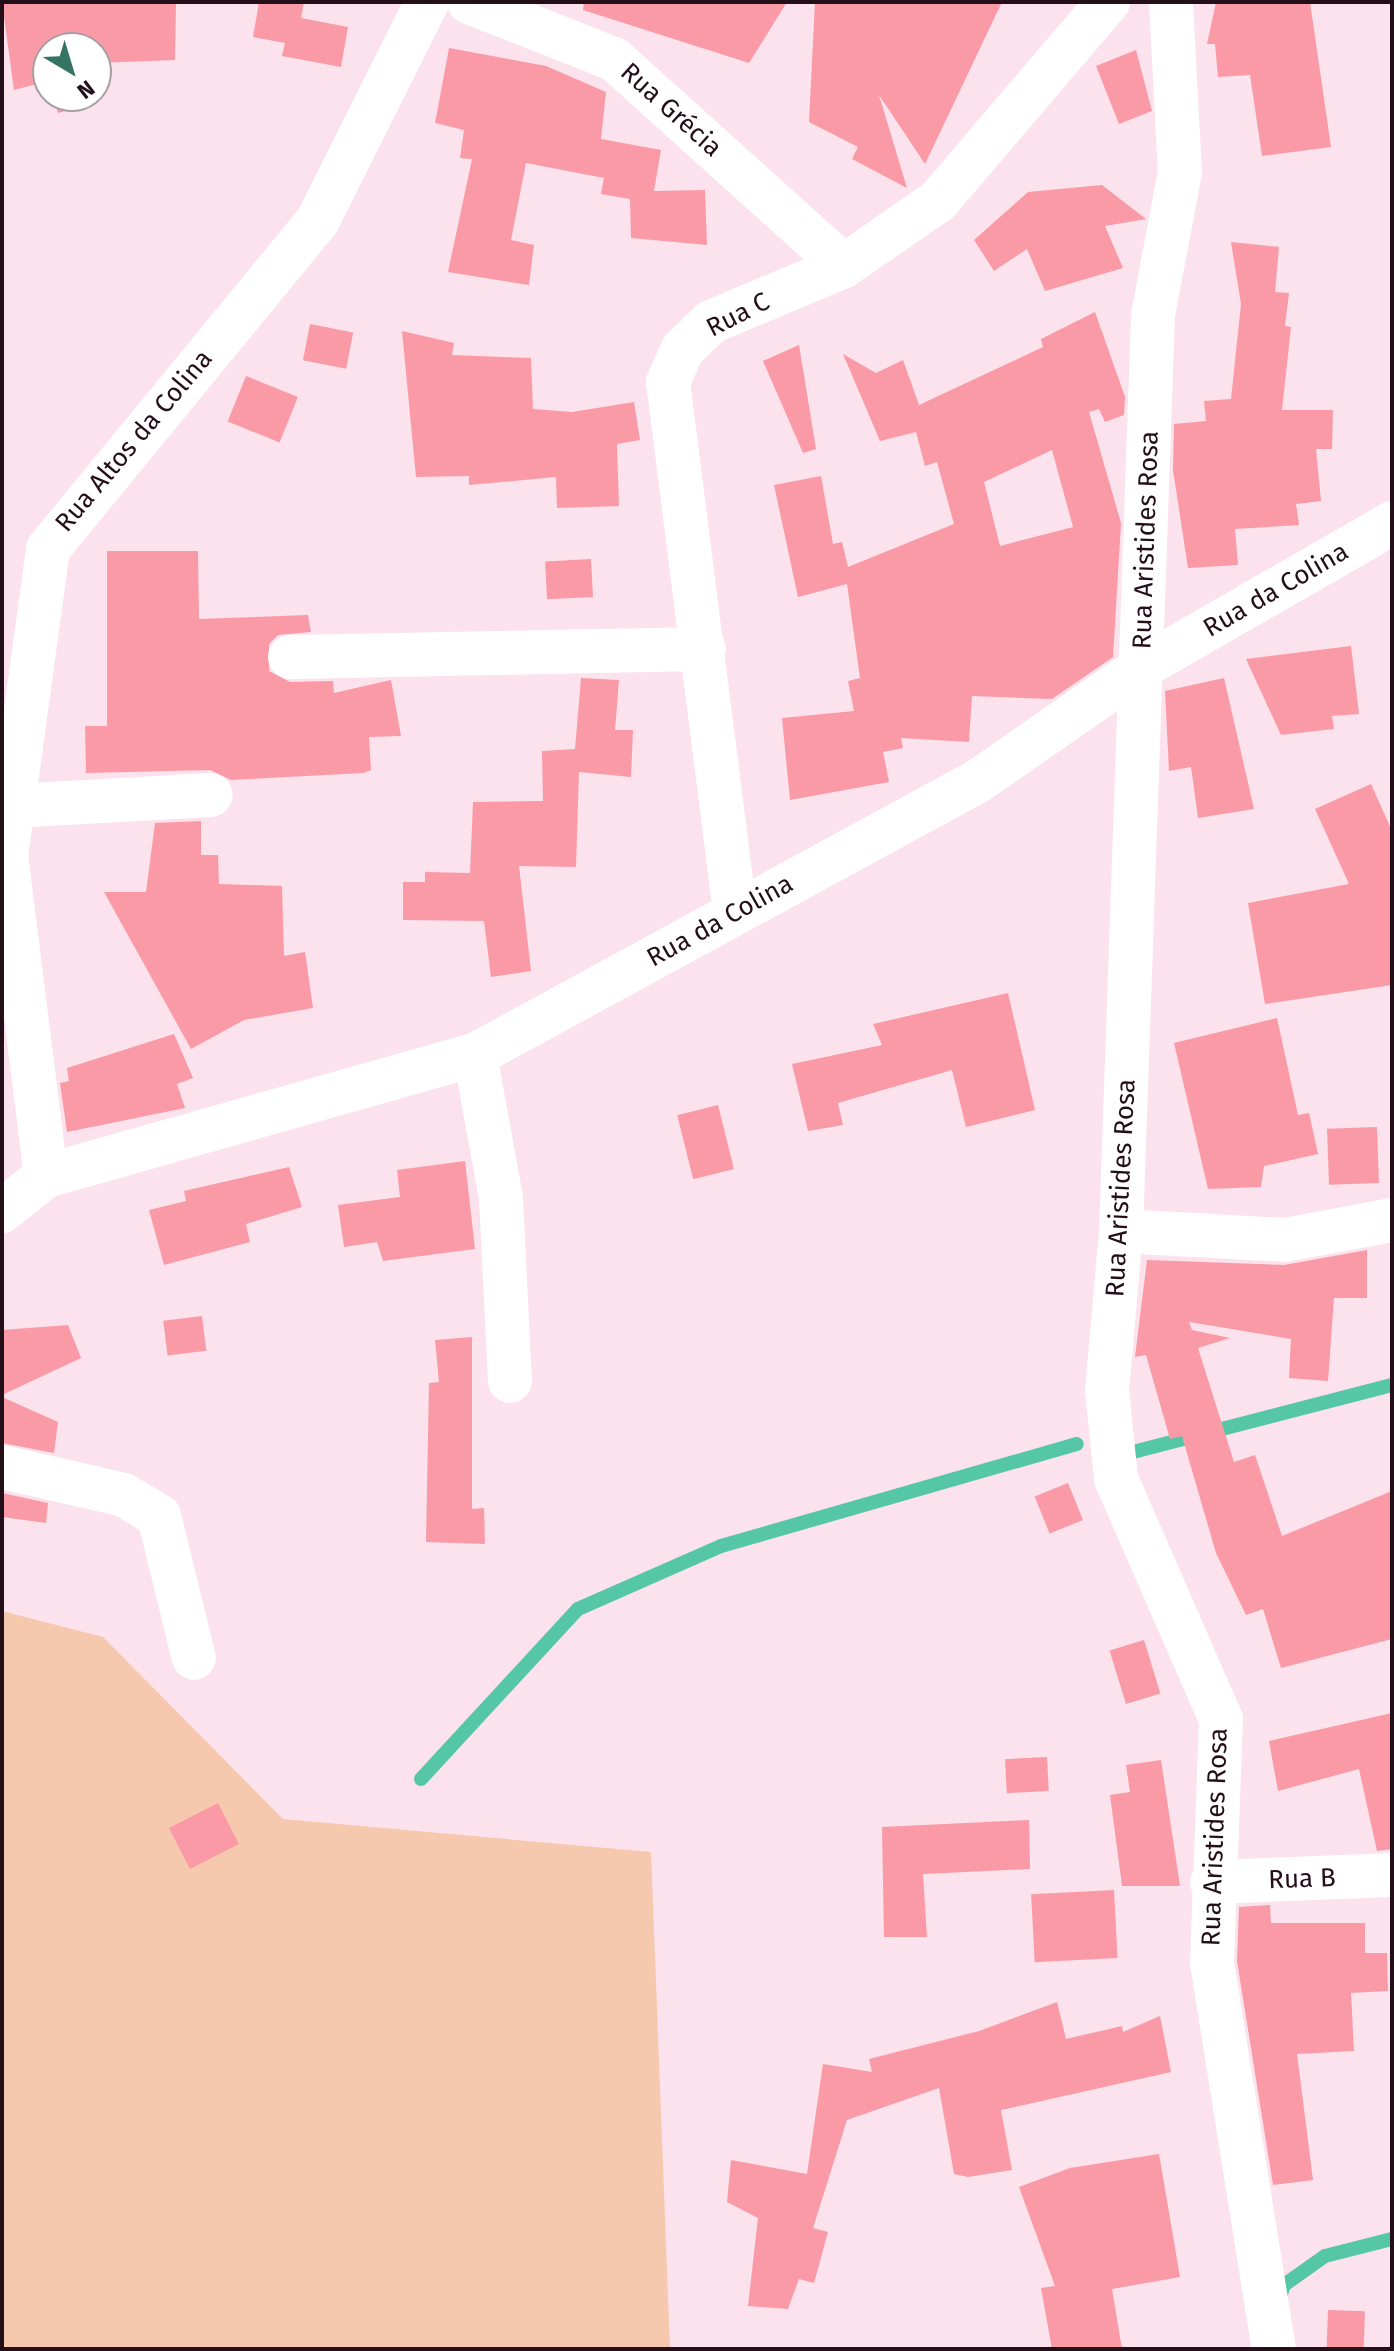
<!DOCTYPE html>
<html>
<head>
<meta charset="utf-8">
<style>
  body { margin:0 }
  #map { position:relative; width:1394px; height:2351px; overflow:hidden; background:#fbe2ec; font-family:"Fira Sans",sans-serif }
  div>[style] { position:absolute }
  .green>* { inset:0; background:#f6c9af }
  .stream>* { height:14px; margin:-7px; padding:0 7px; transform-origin:7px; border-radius:7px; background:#55c7a7 }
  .building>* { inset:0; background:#fa9aa6; transform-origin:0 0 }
  .minor>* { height:44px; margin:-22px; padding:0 22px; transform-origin:22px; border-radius:22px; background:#fff }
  span { translate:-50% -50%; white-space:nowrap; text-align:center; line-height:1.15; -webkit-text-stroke:6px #fff; paint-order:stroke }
  .street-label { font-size:26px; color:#240f19 }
  .frame { position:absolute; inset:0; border:4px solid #240f19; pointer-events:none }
  .north { position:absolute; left:32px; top:32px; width:80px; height:80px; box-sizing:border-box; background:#fff; border:2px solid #a79fa3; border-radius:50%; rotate:142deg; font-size:22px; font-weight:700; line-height:32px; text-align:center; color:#240f19 }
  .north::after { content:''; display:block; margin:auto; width:28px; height:36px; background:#357462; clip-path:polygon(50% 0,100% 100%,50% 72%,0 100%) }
</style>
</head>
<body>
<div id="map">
  <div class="green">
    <i style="clip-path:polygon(2px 1611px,103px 1637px,283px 1819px,651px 1852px,670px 2349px,2px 2349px)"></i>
  </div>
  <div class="stream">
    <i style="left:1133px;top:1452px;width:268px;rotate:-14.5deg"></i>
    <i style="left:421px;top:1779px;width:231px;rotate:-47.3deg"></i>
    <i style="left:578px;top:1609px;width:156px;rotate:-23.8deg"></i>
    <i style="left:721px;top:1546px;width:370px;rotate:-16deg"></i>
    <i style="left:1279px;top:2299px;width:15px;rotate:-70deg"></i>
    <i style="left:1284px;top:2285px;width:50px;rotate:-35.3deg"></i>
    <i style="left:1325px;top:2256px;width:69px;rotate:-14.2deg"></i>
  </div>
  <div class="building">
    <i style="clip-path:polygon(2px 2px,176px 2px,175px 60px,96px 63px,96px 48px,48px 48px,48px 81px,14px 90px)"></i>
    <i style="clip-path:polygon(259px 2px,304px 2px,301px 18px,348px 27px,341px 67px,282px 56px,285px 43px,253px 37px)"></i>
    <i style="clip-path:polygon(584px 2px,787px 2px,749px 63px,583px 10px)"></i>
    <i style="clip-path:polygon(815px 2px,1002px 2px,925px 164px,879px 95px,907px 188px,852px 159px,858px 147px,809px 122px)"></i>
    <i style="clip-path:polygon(1216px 2px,1310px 2px,1331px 147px,1262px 156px,1250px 75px,1218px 77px,1215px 44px,1207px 44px)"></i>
    <i style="clip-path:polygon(449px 48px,546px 66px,606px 92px,601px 139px,661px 150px,654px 191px,705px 190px,707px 245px,631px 238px,630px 199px,601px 194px,604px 178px,526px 163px,511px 240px,534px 245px,529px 285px,448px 272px,472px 159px,460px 158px,464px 130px,435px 123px)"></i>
    <i style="clip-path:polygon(1136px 50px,1152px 111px,1119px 124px,1096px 66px)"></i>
    <i style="clip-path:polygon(53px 96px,89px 96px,91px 104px,58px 113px)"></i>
    <i style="clip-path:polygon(1102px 185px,1146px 219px,1105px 226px,1123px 268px,1045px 291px,1027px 249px,994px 271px,974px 240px,1028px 192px)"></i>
    <i style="clip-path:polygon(1231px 242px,1279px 247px,1275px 292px,1289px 293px,1285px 326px,1291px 327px,1282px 410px,1333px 410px,1332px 449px,1316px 449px,1321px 501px,1296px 504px,1299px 525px,1235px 529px,1238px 565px,1188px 568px,1173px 470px,1174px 424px,1206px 421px,1204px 401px,1231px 399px,1241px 304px)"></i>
    <i style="clip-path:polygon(evenodd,1095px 312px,1125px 397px,1124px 415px,1105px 422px,1099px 409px,1089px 412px,1121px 523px,1113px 657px,1052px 699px,972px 696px,969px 742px,901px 738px,903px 748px,883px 752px,889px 782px,790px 800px,782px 718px,854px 711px,848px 681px,860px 678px,847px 584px,798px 597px,774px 485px,821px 476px,833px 544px,842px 542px,848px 567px,954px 524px,937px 462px,925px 466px,916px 432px,880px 441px,843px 354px,876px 373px,903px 360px,919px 405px,1043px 347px,1041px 339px,1095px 312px,1052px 450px,1073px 527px,1000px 546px,984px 482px,1052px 450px)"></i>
    <i style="left:310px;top:324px;width:44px;height:37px;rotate:11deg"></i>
    <i style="clip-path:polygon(402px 331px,454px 343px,452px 355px,531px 358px,533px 409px,572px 412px,634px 402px,640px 440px,617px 444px,619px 506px,557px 508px,556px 477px,469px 485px,469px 476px,416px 477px)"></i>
    <i style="clip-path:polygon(799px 345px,816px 449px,803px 453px,763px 361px)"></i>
    <i style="left:246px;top:376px;width:56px;height:49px;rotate:22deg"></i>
    <i style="clip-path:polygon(107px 551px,198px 551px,199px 619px,308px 615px,311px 632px,278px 635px,269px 644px,269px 671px,290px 682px,333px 681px,334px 693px,391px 680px,401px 736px,369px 737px,371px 770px,363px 773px,231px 780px,210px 770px,86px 773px,85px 726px,107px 726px)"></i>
    <i style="left:591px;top:559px;width:38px;height:46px;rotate:87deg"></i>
    <i style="clip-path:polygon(1351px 646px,1359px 714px,1332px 716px,1334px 729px,1281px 735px,1246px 659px)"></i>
    <i style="clip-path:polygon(581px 678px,619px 680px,615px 730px,633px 730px,631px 777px,579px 772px,576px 867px,519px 866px,531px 971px,491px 977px,484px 921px,403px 920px,403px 882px,425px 882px,425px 872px,470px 873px,473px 802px,543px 801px,542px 751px,575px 749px)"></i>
    <i style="clip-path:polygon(1224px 678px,1254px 809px,1198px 818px,1191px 767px,1169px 771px,1165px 691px)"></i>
    <i style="clip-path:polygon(1371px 784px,1392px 831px,1392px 985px,1265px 1004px,1248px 903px,1349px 884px,1315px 809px)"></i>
    <i style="clip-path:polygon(201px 821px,201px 855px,218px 855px,219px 884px,282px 886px,284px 956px,305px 952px,313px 1008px,244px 1020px,191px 1049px,104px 892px,146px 892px,155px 823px)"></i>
    <i style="clip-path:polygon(1008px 993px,1035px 1110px,966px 1127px,952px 1070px,838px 1103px,843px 1125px,808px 1131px,792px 1064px,882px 1045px,873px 1024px)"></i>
    <i style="clip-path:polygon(1277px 1018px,1298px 1115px,1309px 1113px,1318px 1154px,1264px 1166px,1261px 1187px,1208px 1189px,1174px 1043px)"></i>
    <i style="clip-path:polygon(174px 1034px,193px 1078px,177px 1084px,185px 1108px,67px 1132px,60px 1083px,69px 1081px,67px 1068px)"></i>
    <i style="left:718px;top:1105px;width:66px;height:42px;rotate:76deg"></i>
    <i style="left:1377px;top:1127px;width:56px;height:50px;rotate:88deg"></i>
    <i style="clip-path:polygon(465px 1161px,475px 1249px,383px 1261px,377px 1242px,344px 1247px,338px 1205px,400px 1197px,397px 1170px)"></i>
    <i style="clip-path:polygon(289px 1167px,302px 1207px,246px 1224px,250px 1242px,164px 1265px,149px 1210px,186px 1201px,184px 1191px)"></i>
    <i style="clip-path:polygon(1367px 1250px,1367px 1298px,1334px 1298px,1328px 1381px,1289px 1378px,1291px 1339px,1189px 1322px,1192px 1330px,1230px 1338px,1198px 1348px,1234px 1462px,1255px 1455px,1282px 1536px,1392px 1491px,1392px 1639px,1281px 1668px,1263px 1609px,1246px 1615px,1216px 1553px,1182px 1436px,1170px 1439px,1146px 1355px,1135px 1357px,1147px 1260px,1284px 1265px)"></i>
    <i style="left:202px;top:1316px;width:35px;height:39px;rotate:83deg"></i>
    <i style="clip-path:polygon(68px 1325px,81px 1358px,2px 1395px,2px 1330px)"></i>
    <i style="clip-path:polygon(472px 1337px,472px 1509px,484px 1508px,485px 1544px,426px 1542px,429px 1383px,439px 1382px,435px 1340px)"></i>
    <i style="clip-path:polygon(2px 1397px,58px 1422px,54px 1453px,2px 1443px)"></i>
    <i style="left:1068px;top:1483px;width:40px;height:36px;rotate:68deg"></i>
    <i style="clip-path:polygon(2px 1493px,48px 1503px,46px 1523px,2px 1517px)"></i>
    <i style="left:1144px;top:1640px;width:56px;height:36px;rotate:73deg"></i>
    <i style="clip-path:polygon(1392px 1713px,1392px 1849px,1377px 1851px,1359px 1769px,1278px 1791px,1269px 1741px)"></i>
    <i style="left:1047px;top:1757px;width:34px;height:42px;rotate:87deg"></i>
    <i style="clip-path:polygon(1161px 1760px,1180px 1886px,1122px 1886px,1110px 1795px,1130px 1792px,1126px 1765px)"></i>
    <i style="left:218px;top:1803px;width:46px;height:55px;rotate:63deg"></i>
    <i style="clip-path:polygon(1029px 1820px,1030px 1869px,923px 1874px,927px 1937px,884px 1937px,882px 1827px)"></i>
    <i style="left:1114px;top:1890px;width:68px;height:83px;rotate:87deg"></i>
    <i style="clip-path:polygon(1270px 1905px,1271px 1923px,1365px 1923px,1365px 1953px,1387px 1953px,1388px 1991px,1351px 1993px,1354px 2051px,1297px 2054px,1313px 2180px,1273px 2185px,1237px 1961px,1239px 1907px)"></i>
    <i style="clip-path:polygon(1057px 2002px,1066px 2039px,1122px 2026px,1123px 2032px,1160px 2016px,1171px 2072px,1001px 2110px,1012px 2170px,968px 2177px,954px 2174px,939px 2088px,847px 2120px,813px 2228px,828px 2232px,814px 2283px,799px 2279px,788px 2309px,748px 2306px,758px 2218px,727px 2202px,731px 2160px,807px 2174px,823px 2064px,872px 2072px,869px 2059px,979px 2031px)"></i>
    <i style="clip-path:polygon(1159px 2154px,1180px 2277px,1112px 2289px,1122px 2349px,1052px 2349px,1041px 2288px,1055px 2286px,1019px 2187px,1070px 2168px)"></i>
    <i style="left:1328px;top:2310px;width:37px;height:39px;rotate:2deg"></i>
  </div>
  <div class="minor">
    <i style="left:469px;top:2px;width:156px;rotate:21.5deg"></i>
    <i style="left:614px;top:59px;width:309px;rotate:42deg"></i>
    <i style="left:1171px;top:2px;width:170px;rotate:87deg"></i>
    <i style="left:1180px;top:172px;width:146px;rotate:100.7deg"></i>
    <i style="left:1153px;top:315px;width:917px;rotate:92deg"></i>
    <i style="left:1121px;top:1231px;width:160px;rotate:95deg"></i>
    <i style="left:1107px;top:1390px;width:89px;rotate:84.2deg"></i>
    <i style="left:1116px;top:1479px;width:262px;rotate:66.4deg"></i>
    <i style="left:1221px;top:1719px;width:244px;rotate:92.1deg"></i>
    <i style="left:1212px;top:1963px;width:391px;rotate:80.9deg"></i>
    <i style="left:290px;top:657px;width:414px;rotate:-1.1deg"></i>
    <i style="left:13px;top:806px;width:198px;rotate:-3.2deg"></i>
    <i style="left:735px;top:912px;width:534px;rotate:-97.2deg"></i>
    <i style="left:668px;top:382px;width:36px;rotate:-66deg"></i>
    <i style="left:683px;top:349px;width:39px;rotate:-44deg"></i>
    <i style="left:711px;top:322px;width:144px;rotate:-22.8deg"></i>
    <i style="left:844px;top:266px;width:114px;rotate:-34.7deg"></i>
    <i style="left:938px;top:201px;width:262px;rotate:-49.5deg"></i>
    <i style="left:475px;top:1055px;width:145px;rotate:79.7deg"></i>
    <i style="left:501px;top:1198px;width:183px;rotate:87.2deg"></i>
    <i style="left:46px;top:1176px;width:322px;rotate:-97.1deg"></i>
    <i style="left:6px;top:856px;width:310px;rotate:-82.2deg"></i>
    <i style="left:48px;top:549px;width:423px;rotate:-50.6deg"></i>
    <i style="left:317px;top:222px;width:246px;rotate:-63.4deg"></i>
    <i style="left:2px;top:1211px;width:56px;rotate:-38.5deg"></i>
    <i style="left:46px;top:1176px;width:446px;rotate:-15.8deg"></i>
    <i style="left:475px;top:1055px;width:573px;rotate:-28.58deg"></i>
    <i style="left:978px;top:781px;width:200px;rotate:-34.8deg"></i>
    <i style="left:1142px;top:667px;width:289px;rotate:-29.9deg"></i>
    <i style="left:1121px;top:1231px;width:164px;rotate:3.1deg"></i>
    <i style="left:1285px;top:1240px;width:109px;rotate:-10.6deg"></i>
    <i style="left:2px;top:1467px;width:125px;rotate:12.9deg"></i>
    <i style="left:124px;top:1495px;width:41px;rotate:31deg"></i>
    <i style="left:159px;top:1516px;width:146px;rotate:76.2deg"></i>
    <i style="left:1212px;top:1882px;width:180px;rotate:-2.2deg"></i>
  </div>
  <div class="street-label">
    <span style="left:671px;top:110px;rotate:42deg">Rua Grécia</span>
    <span style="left:738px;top:315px;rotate:-27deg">Rua C</span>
    <span style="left:134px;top:441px;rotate:-50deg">Rua Altos da Colina</span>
    <span style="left:1146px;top:540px;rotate:-88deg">Rua Aristides Rosa</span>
    <span style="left:1276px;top:590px;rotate:-30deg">Rua da Colina</span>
    <span style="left:720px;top:921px;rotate:-29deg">Rua da Colina</span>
    <span style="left:1121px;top:1188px;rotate:-87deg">Rua Aristides Rosa</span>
    <span style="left:1215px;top:1837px;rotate:-88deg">Rua Aristides Rosa</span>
    <span style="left:1302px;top:1879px;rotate:-2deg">Rua B</span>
  </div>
  <div class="frame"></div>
  <div class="north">N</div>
</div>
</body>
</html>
